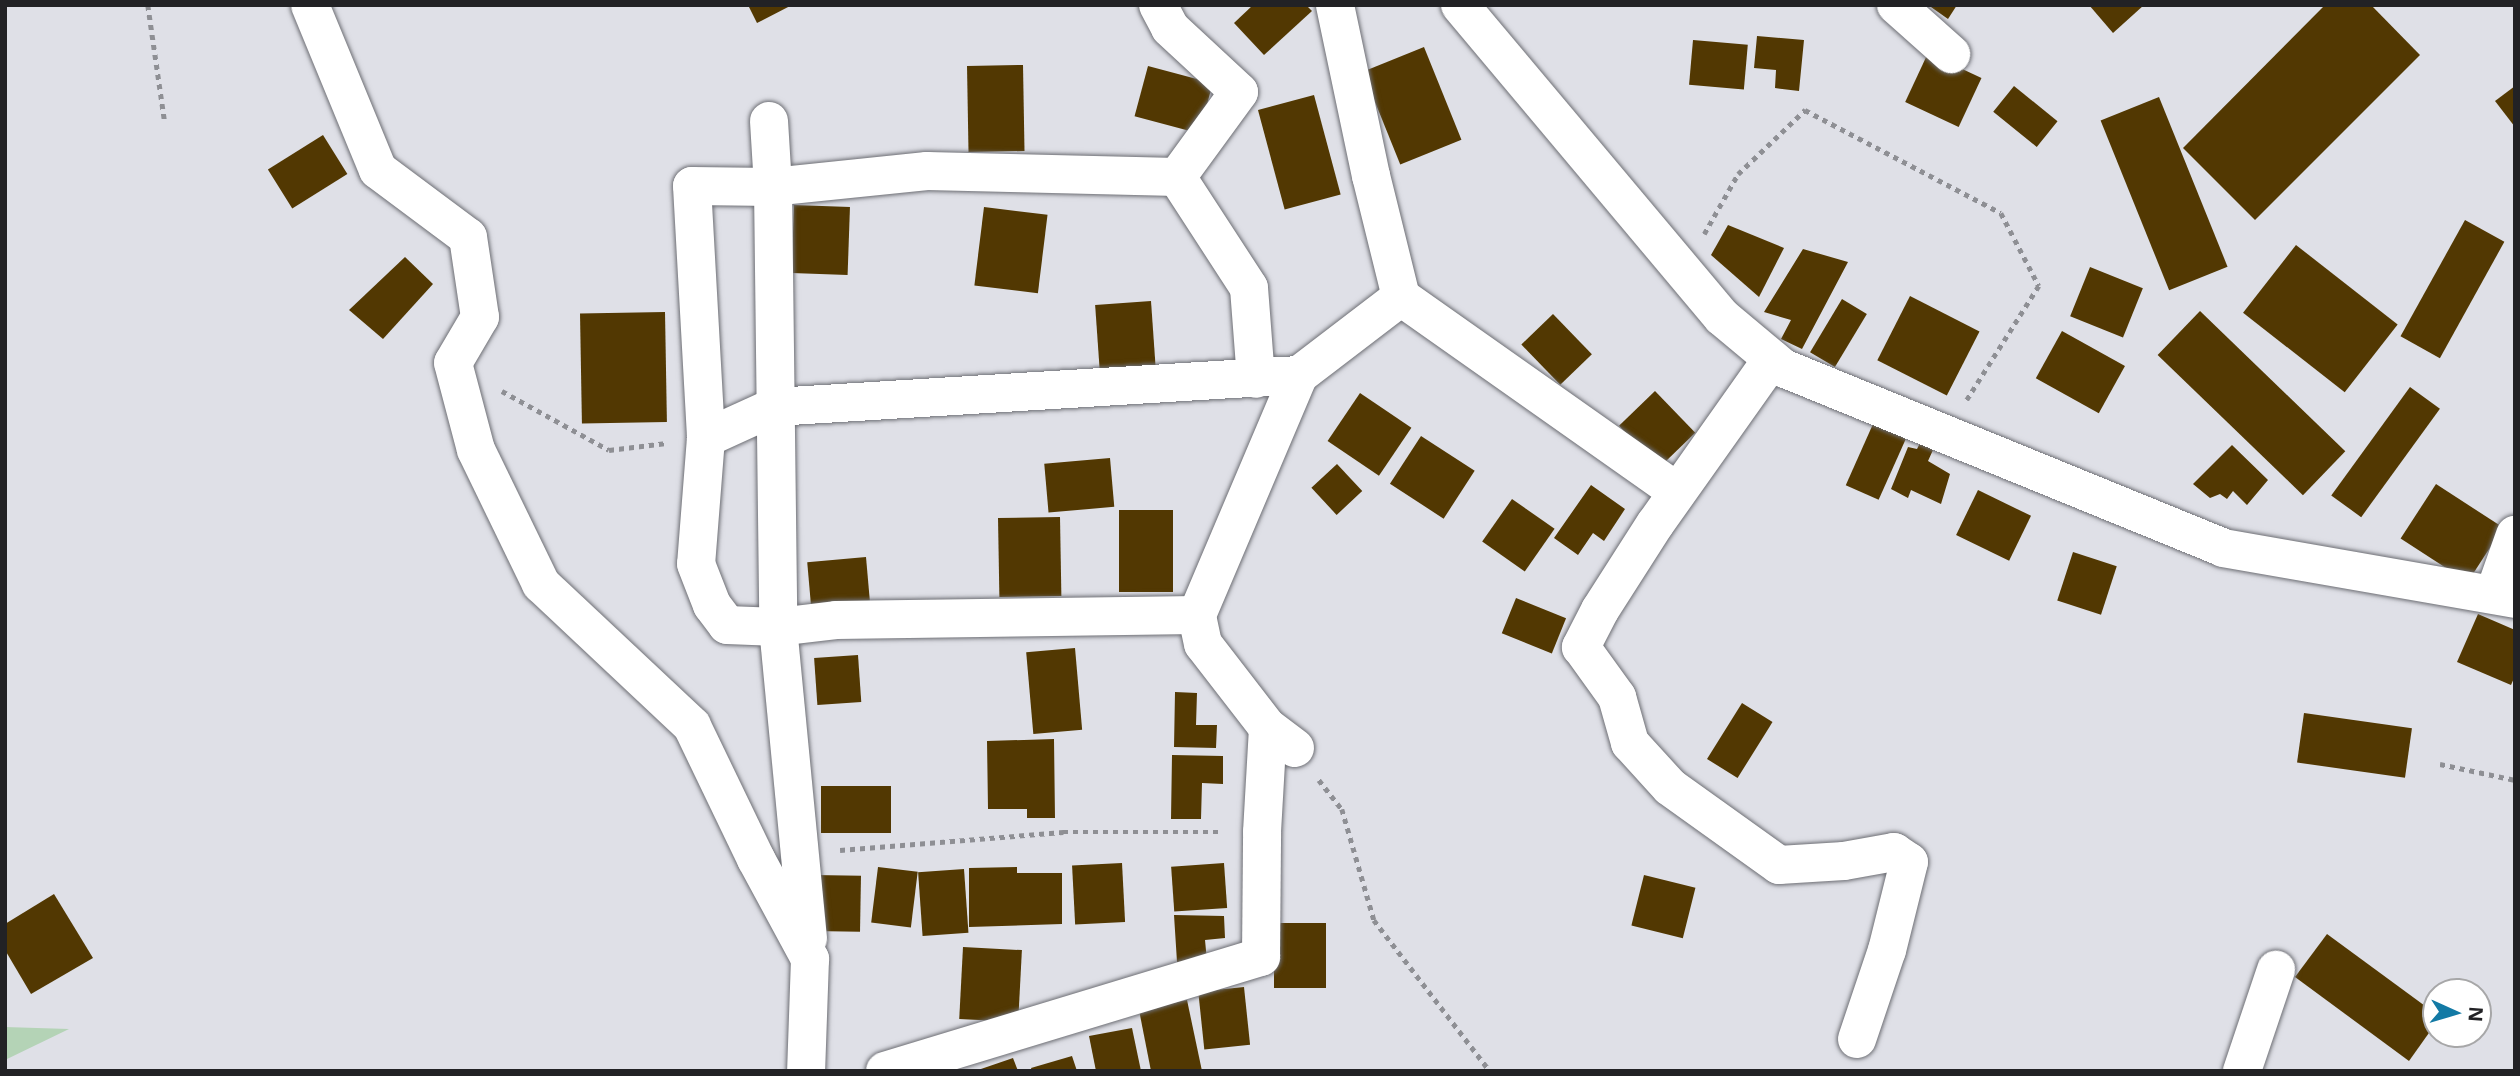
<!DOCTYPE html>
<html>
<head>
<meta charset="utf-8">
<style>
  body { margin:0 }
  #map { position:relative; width:2520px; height:1076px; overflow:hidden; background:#dfe0e7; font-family:"Noto Sans",sans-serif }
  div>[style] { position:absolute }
  .green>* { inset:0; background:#b4d3b6 }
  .building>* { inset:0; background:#523802; transform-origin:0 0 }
  .path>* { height:4.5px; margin-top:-2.25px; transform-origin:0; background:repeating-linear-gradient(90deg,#8e8f94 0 5px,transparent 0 10px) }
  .roads { filter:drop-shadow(0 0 2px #6d6e74) drop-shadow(0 0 2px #6d6e74) }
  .minor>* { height:38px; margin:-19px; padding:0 19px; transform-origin:19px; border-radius:19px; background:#fff }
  span { translate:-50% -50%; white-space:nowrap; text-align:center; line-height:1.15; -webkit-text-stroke:7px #fff; paint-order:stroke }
  .frame { position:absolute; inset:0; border:7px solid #222225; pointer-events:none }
  .north { position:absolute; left:2422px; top:978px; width:70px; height:70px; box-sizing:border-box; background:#fff; border:2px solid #a7a7a8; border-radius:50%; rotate:94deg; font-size:19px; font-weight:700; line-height:28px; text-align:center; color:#222225 }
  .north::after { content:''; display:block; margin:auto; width:24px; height:32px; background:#137aa5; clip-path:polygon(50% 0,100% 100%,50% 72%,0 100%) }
</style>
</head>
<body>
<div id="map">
  <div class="green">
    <i style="clip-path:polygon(5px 1027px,69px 1029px,5px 1060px)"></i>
  </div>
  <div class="building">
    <i style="clip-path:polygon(748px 5px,792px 5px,757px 23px)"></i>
    <i style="clip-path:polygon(1253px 5px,1306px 5px,1312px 11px,1264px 55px,1234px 23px)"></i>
    <i style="clip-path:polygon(1928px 5px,1957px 5px,1948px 19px)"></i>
    <i style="clip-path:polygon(2089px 5px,2144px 5px,2113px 33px)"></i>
    <i style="clip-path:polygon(2325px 5px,2371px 5px,2420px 55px,2255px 220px,2183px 148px)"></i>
    <i style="clip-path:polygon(1757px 36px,1804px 40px,1799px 91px,1775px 88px,1776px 70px,1754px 68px)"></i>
    <i style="left:1693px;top:40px;width:55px;height:45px;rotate:5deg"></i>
    <i style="left:1424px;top:47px;width:100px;height:66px;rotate:68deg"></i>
    <i style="left:1928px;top:53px;width:59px;height:54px;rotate:25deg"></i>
    <i style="left:1023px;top:65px;width:86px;height:56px;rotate:89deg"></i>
    <i style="left:1148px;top:66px;width:67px;height:52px;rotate:15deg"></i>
    <i style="left:2014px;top:86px;width:56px;height:33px;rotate:39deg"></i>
    <i style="clip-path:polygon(2515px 86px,2515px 127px,2495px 101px)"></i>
    <i style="left:1314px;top:95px;width:103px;height:58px;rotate:75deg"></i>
    <i style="left:2159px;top:97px;width:183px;height:63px;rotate:68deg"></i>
    <i style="left:323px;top:135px;width:46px;height:65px;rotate:58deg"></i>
    <i style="left:794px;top:205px;width:56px;height:68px;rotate:2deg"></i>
    <i style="left:984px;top:207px;width:64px;height:79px;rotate:7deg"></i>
    <i style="left:2465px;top:220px;width:45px;height:133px;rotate:29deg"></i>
    <i style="clip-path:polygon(1728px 225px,1784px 248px,1759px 297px,1711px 255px)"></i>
    <i style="left:2296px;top:245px;width:129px;height:86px;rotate:38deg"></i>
    <i style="clip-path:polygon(1803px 249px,1848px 262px,1802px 349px,1781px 339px,1791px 320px,1764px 312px)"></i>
    <i style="clip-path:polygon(405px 257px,433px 284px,383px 339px,349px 310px)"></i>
    <i style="left:2090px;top:267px;width:57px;height:53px;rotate:22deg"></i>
    <i style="left:1910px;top:296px;width:78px;height:72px;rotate:27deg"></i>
    <i style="left:1842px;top:299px;width:29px;height:62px;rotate:31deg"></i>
    <i style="left:1151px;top:301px;width:70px;height:56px;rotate:86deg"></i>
    <i style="left:2200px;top:311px;width:202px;height:61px;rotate:44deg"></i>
    <i style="left:665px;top:312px;width:110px;height:85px;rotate:89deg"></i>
    <i style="left:1553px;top:314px;width:56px;height:44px;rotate:46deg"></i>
    <i style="left:2062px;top:331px;width:72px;height:54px;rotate:29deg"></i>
    <i style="left:2410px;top:387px;width:37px;height:134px;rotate:36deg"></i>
    <i style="left:1655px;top:391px;width:58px;height:50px;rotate:46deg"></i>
    <i style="left:1360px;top:393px;width:62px;height:58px;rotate:34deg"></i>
    <i style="left:1873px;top:424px;width:36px;height:67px;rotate:24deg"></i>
    <i style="left:1421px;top:436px;width:64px;height:57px;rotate:33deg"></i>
    <i style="clip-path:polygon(1920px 443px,1933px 450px,1928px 461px,1950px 474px,1941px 504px,1911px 490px,1908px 498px,1891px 489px,1908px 447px,1917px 449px)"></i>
    <i style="clip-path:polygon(2232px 445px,2268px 480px,2247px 505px,2233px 491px,2227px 499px,2220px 494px,2210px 498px,2193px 484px)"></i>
    <i style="left:1110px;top:458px;width:49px;height:66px;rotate:85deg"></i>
    <i style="left:1337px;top:464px;width:37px;height:35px;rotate:47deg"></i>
    <i style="left:2436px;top:484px;width:80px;height:65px;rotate:33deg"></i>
    <i style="clip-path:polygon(1591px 485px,1625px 509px,1604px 541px,1593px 533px,1578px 555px,1554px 538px)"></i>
    <i style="left:1978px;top:490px;width:59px;height:50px;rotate:26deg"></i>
    <i style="left:1512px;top:499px;width:52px;height:52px;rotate:35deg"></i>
    <i style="left:1119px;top:510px;width:54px;height:82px"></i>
    <i style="left:1060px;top:517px;width:79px;height:62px;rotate:89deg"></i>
    <i style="left:2073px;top:552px;width:46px;height:51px;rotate:18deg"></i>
    <i style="left:866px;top:557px;width:44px;height:59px;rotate:85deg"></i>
    <i style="left:1516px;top:598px;width:54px;height:38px;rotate:22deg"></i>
    <i style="clip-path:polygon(2478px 614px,2515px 630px,2515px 676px,2511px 685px,2457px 662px)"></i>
    <i style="left:1075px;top:648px;width:82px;height:49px;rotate:85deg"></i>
    <i style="left:858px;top:655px;width:47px;height:44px;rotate:86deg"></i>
    <i style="clip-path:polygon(1175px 692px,1197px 693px,1196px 725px,1217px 725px,1216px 748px,1174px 747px)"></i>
    <i style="left:1742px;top:703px;width:36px;height:66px;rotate:32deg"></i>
    <i style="left:2304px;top:713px;width:109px;height:50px;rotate:8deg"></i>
    <i style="clip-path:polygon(1054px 739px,1055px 818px,1027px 818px,1027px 809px,988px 809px,987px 741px)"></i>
    <i style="clip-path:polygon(1172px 755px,1223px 756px,1223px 784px,1202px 783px,1201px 819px,1171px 819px)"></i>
    <i style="left:821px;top:786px;width:70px;height:47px"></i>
    <i style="left:1122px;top:863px;width:59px;height:50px;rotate:87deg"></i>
    <i style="left:1224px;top:863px;width:45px;height:53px;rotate:86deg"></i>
    <i style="left:878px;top:867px;width:40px;height:56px;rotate:7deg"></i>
    <i style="clip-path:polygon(1017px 867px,1017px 873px,1062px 873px,1062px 924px,969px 927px,969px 868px)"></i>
    <i style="left:964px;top:869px;width:64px;height:46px;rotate:86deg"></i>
    <i style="left:814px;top:875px;width:47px;height:56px;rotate:1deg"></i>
    <i style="left:1644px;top:875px;width:53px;height:52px;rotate:14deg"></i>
    <i style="clip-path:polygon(54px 894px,93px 958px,31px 994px,5px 950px,5px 924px)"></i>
    <i style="clip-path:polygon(1174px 915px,1224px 916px,1225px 938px,1205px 940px,1207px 961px,1177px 962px)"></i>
    <i style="left:1274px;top:923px;width:52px;height:65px"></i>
    <i style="clip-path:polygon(2327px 934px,2436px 1014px,2436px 1023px,2409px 1061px,2295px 977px)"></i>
    <i style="left:963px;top:947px;width:59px;height:72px;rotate:3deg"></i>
    <i style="left:1244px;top:987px;width:58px;height:46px;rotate:84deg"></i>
    <i style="clip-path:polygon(1187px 1000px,1202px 1071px,1151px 1071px,1139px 1010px)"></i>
    <i style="clip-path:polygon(1132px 1028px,1141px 1071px,1096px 1071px,1089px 1036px)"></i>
    <i style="clip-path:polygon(1072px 1056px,1077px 1071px,1032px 1071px,1031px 1068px)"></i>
    <i style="clip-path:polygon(1013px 1058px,1018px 1071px,978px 1071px,978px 1070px)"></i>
  </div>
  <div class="path">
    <i style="left:148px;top:5px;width:119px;rotate:81.8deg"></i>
    <i style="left:1704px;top:234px;width:69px;rotate:-60.5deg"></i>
    <i style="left:1738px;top:174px;width:93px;rotate:-43.7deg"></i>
    <i style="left:1805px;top:110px;width:221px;rotate:27.7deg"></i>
    <i style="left:2001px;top:213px;width:82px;rotate:62.5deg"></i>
    <i style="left:2039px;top:286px;width:135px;rotate:122.3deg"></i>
    <i style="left:502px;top:391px;width:122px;rotate:28.9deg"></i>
    <i style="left:609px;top:450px;width:58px;rotate:-6.9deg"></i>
    <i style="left:2440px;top:764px;width:77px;rotate:12deg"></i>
    <i style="left:1319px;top:780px;width:37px;rotate:52deg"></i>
    <i style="left:1342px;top:809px;width:116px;rotate:73.9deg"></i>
    <i style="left:1374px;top:920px;width:190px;rotate:52.5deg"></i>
    <i style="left:840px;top:850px;width:224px;rotate:-4.6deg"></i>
    <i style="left:1063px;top:832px;width:160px"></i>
  </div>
  <div class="roads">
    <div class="minor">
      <i style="left:310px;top:5px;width:178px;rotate:67.6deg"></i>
      <i style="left:378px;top:170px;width:112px;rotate:36.7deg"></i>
      <i style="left:468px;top:237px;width:81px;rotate:81.5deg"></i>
      <i style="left:480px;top:317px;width:53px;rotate:120.4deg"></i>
      <i style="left:453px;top:363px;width:90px;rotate:75.2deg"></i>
      <i style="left:476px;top:450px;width:149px;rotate:64.1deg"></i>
      <i style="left:541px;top:584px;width:207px;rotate:43.2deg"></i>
      <i style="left:692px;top:726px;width:148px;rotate:64.3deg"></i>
      <i style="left:756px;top:859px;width:114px;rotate:61.6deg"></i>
      <i style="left:810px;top:959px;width:112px;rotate:92deg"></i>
      <i style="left:1158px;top:5px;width:26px;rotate:62deg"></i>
      <i style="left:1170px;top:28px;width:94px;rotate:42.8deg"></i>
      <i style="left:1239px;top:92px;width:105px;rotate:126.1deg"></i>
      <i style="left:1177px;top:177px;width:132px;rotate:57deg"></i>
      <i style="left:1249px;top:288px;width:91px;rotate:85.6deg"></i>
      <i style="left:1460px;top:5px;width:407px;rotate:50deg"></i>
      <i style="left:1722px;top:317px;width:80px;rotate:39.9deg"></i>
      <i style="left:1783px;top:368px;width:475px;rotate:22.2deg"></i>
      <i style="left:2223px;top:548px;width:296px;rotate:9.9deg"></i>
      <i style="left:1896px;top:5px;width:74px;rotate:41.7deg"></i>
      <i style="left:769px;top:121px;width:66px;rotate:86.5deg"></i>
      <i style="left:773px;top:187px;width:440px;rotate:89.3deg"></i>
      <i style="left:778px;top:627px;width:313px;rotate:84.5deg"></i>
      <i style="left:1177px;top:177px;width:250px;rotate:-178.6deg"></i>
      <i style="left:927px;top:171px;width:155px;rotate:174.1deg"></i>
      <i style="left:773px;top:187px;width:81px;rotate:-179.3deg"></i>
      <i style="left:692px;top:186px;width:252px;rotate:86.8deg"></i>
      <i style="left:706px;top:438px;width:126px;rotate:94.5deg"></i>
      <i style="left:696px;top:564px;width:44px;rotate:68.7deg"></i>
      <i style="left:712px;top:605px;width:25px;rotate:53deg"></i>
      <i style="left:727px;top:625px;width:51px;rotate:2.2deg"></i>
      <i style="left:778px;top:627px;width:58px;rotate:-6.9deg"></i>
      <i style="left:836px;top:620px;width:361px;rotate:-0.8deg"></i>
      <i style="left:1401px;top:297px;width:338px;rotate:35.2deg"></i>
      <i style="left:1772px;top:359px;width:202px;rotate:125.3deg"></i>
      <i style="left:1655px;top:524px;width:102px;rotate:122.6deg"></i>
      <i style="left:1600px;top:610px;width:42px;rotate:117.2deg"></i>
      <i style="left:1581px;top:647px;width:62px;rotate:54.2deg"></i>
      <i style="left:1617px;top:697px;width:48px;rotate:74.2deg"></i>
      <i style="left:1630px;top:743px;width:59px;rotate:47.7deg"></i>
      <i style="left:1670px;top:787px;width:134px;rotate:35.6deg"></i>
      <i style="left:1779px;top:865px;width:65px;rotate:-3.5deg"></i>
      <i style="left:1844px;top:861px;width:51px;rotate:-10.2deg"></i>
      <i style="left:1894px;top:852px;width:18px;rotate:34deg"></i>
      <i style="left:1909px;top:862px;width:91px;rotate:104deg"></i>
      <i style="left:1887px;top:950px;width:94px;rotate:108.6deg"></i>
      <i style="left:706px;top:438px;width:75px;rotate:-24.5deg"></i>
      <i style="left:774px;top:407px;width:526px;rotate:-3.49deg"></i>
      <i style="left:1299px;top:375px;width:128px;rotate:-37.4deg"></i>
      <i style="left:1401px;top:297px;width:125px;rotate:-103.9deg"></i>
      <i style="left:1371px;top:176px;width:175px;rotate:-101.9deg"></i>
      <i style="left:2494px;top:594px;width:63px;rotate:-70.4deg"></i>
      <i style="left:1295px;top:748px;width:34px;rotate:-143deg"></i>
      <i style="left:1268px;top:728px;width:106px;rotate:-127.7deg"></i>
      <i style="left:1203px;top:644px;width:30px;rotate:-102deg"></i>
      <i style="left:1197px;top:615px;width:261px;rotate:-67deg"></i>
      <i style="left:885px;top:1071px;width:393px;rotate:-16.9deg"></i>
      <i style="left:1261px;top:957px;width:125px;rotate:-89.5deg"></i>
      <i style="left:1262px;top:832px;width:104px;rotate:-86.7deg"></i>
      <i style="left:2242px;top:1071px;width:107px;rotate:-71.4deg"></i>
    </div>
  </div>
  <div class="frame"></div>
  <div class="north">N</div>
</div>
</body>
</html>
